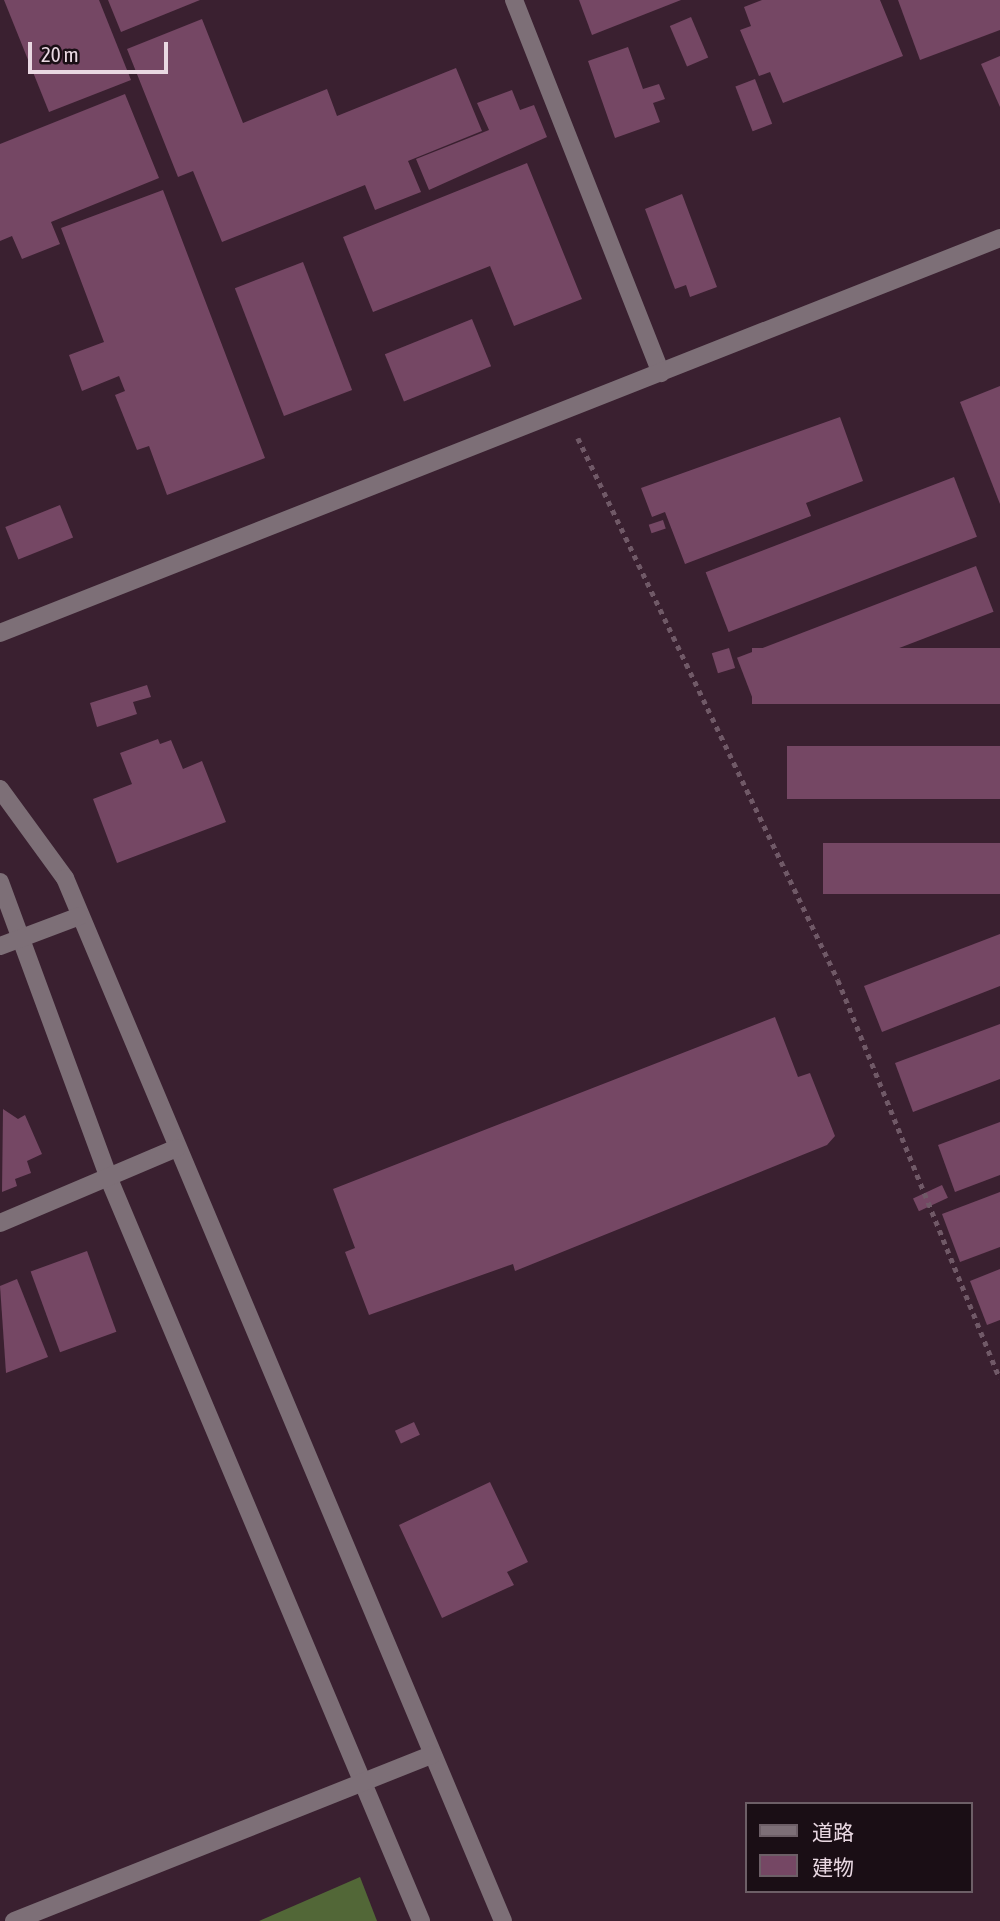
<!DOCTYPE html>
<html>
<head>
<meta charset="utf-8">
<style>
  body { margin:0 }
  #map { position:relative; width:1000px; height:1921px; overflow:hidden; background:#3a2030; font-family:"Asap Condensed","Noto Sans JP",sans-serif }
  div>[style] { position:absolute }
  .forest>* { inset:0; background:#526737 }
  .building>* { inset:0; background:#754764; transform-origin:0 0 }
  .path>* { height:4.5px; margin-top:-2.25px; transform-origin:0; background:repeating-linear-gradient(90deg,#705967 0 5px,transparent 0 10px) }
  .minor>* { height:18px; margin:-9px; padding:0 9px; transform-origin:9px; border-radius:9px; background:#7d6f77 }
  span { translate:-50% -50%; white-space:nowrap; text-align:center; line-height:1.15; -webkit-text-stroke:5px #1a0e15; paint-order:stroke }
  .legend { position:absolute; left:745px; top:1802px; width:228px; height:91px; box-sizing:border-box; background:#1a0e15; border:2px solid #6d5f67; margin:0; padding:9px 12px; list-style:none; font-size:21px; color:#e9d8e2 }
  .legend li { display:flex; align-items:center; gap:14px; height:35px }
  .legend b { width:35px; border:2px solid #6d5f67 }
  .scale { position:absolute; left:28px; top:42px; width:140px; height:32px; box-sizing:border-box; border:4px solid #e9d8e2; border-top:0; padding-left:9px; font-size:21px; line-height:24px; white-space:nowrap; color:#e9d8e2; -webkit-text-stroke:5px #1a0e15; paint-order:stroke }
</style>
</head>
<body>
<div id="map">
  <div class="forest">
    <i style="clip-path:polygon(360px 1877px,377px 1921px,259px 1921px)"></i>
  </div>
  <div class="building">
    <i style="clip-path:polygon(4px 0,99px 0,131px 80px,49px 112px)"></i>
    <i style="clip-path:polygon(108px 0,200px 0,121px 32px)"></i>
    <i style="clip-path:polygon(579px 0,681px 0,592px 35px)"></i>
    <i style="clip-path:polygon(762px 0,880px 0,903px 56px,783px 103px,770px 72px,759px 76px,740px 30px,751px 26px,744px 7px)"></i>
    <i style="clip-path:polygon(898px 0,1000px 0,1000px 30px,920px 60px)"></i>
    <i style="left:691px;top:17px;width:44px;height:23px;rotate:67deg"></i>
    <i style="clip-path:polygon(202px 19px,243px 123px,327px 89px,337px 116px,456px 68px,482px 131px,408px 161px,421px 192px,375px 210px,365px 185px,222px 242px,193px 171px,178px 177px,127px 49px)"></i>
    <i style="clip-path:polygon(628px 47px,643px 89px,659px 84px,665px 99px,653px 103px,660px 122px,615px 138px,588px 61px)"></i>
    <i style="clip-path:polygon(1000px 56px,1000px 107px,981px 64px)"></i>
    <i style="left:755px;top:79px;width:48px;height:21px;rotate:69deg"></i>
    <i style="clip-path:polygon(512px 90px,520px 110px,534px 105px,547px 137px,429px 190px,416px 159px,489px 130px,477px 103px)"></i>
    <i style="clip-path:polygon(125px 94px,159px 178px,51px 222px,60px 244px,22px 259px,12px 236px,0 241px,0 144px)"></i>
    <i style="clip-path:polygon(527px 163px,582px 299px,514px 326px,490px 266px,373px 312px,343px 237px)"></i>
    <i style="clip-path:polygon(163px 190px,265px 458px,167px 495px,149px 446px,137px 450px,115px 395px,125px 391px,119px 376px,82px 391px,69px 355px,104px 342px,61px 228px)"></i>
    <i style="clip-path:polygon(682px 194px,717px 287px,690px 297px,686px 285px,675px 289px,645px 209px)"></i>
    <i style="left:303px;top:262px;width:137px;height:73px;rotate:69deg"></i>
    <i style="left:472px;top:319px;width:51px;height:94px;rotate:68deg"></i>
    <i style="clip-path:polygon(1000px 386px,1000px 504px,960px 402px)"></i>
    <i style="clip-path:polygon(840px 417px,863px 481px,806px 503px,811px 516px,685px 564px,665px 512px,652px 517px,641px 488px)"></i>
    <i style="left:954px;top:477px;width:64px;height:266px;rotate:69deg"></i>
    <i style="left:60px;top:505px;width:35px;height:59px;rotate:68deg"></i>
    <i style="left:663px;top:520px;width:9px;height:15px;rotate:72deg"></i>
    <i style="left:976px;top:566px;width:49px;height:256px;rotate:69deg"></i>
    <i style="left:729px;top:648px;width:21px;height:18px;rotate:73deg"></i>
    <i style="left:1000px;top:648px;width:56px;height:248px;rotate:90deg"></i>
    <i style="clip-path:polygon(147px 685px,151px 697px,133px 702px,137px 714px,97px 727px,90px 703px)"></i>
    <i style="clip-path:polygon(158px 739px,160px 744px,171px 740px,183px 769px,202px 761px,226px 822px,117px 863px,93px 799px,132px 784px,120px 753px)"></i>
    <i style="left:1000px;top:746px;width:53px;height:213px;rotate:90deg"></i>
    <i style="left:1000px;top:843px;width:51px;height:177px;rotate:90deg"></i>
    <i style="clip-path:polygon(1000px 934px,1000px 986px,882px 1032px,864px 986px)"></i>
    <i style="clip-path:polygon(775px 1017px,798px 1077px,810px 1073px,835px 1136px,827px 1145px,515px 1271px,513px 1264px,369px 1315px,345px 1252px,355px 1248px,333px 1189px)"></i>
    <i style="clip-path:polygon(1000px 1024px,1000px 1079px,913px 1112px,895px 1063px)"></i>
    <i style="clip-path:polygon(3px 1109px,18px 1119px,25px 1115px,42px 1154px,27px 1161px,31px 1173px,15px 1179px,17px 1186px,2px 1192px)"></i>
    <i style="clip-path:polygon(1000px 1122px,1000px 1175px,955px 1192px,938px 1145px)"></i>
    <i style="left:942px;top:1185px;width:14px;height:32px;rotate:65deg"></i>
    <i style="clip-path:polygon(1000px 1192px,1000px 1247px,960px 1262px,942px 1214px)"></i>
    <i style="left:87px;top:1251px;width:86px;height:60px;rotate:70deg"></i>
    <i style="clip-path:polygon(1000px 1269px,1000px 1320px,987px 1325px,970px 1281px)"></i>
    <i style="clip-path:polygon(17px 1279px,48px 1357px,6px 1373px,0 1286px)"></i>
    <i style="left:414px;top:1422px;width:14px;height:21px;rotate:65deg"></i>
    <i style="clip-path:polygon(490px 1482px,528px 1562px,507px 1572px,514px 1585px,442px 1618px,399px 1525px)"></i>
  </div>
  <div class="path">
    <i style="left:578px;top:438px;width:601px;rotate:64.37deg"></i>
    <i style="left:838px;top:980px;width:430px;rotate:67.9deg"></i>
  </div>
  <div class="minor">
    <i style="left:514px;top:0;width:401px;rotate:68.5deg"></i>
    <i style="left:0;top:633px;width:1075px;rotate:-21.55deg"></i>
    <i style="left:0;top:789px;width:110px;rotate:53.9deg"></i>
    <i style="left:65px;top:878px;width:1131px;rotate:67.22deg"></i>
    <i style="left:0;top:882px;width:316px;rotate:69.8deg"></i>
    <i style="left:109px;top:1179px;width:805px;rotate:67.19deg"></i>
    <i style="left:0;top:946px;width:85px;rotate:-20.6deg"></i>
    <i style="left:0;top:1223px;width:192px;rotate:-23deg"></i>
    <i style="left:14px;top:1921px;width:450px;rotate:-21.7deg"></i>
  </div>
  <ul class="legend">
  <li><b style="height:9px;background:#7d6f77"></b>道路</li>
  <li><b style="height:19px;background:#754764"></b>建物</li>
  </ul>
  <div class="scale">20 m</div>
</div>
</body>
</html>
